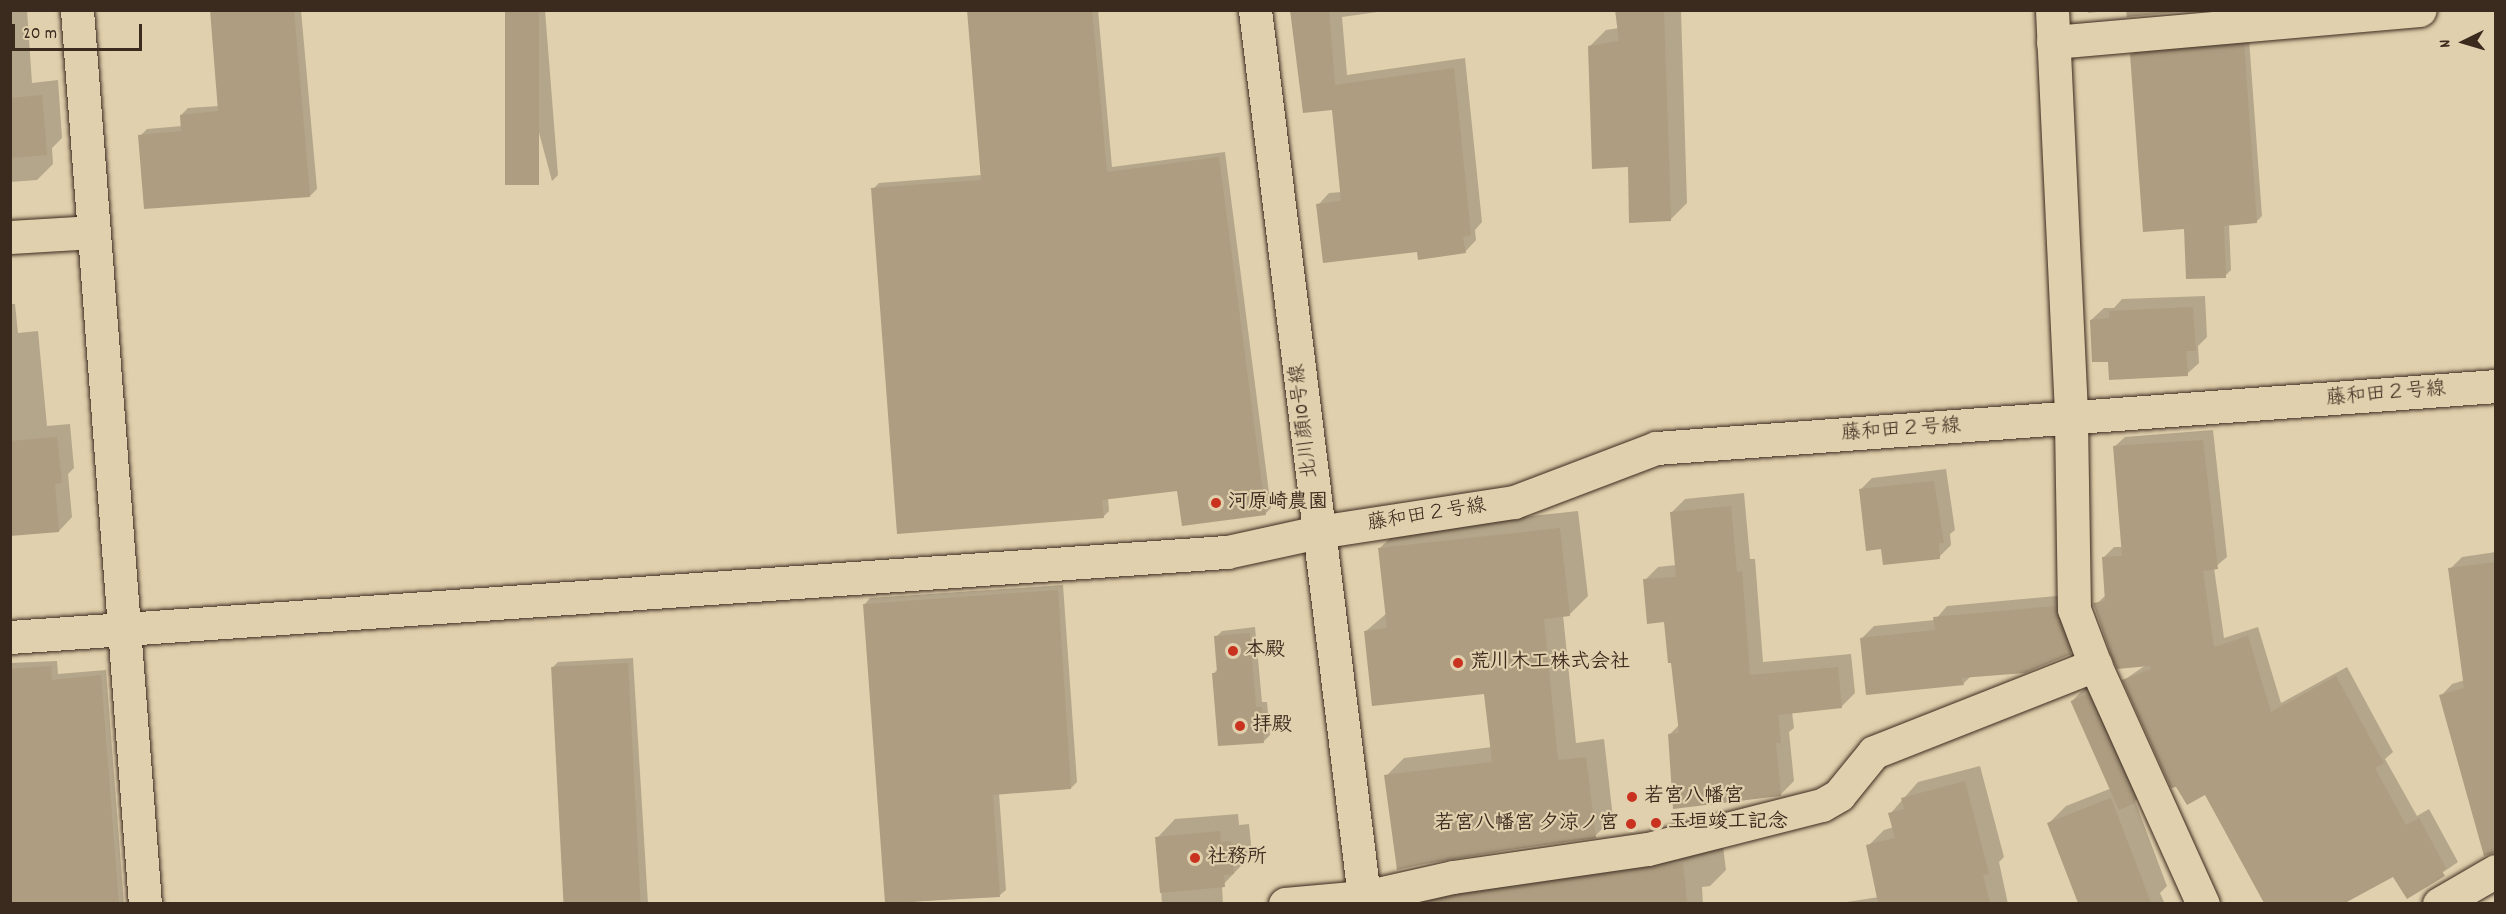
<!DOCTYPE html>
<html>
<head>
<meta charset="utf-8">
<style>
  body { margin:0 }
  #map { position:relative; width:2506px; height:914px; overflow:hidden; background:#e1d0ad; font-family:Dekko,"Klee One",sans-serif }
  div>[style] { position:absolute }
  .shadow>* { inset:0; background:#0003 }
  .building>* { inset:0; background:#ae9d80; transform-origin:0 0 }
  .roads { filter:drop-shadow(0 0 2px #3b2a1e) drop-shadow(0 0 2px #3b2a1e) }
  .street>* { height:33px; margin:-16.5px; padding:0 16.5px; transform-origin:16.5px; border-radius:16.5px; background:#e1d0ad }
  .secondary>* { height:33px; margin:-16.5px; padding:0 16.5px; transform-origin:16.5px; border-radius:16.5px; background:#e1d0ad }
  .dots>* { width:16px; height:16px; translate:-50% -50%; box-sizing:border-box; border:3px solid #e1d0ad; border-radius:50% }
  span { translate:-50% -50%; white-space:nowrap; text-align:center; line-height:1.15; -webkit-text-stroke:4.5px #e1d0ad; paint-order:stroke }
  .street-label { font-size:20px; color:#3b2a1e }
  .poi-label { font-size:20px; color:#3b2a1e; font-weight:700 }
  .left { translate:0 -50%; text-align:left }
  .right { translate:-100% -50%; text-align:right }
  .frame { position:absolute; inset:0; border:12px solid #3b2a1e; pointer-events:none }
  .north { position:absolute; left:2434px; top:12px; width:60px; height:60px; -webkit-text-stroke:4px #e1d0ad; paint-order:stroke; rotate:265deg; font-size:16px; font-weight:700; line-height:24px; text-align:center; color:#3b2a1e }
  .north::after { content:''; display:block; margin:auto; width:21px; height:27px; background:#3b2a1e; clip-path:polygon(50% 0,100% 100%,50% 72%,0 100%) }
  .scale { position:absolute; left:12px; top:24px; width:130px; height:27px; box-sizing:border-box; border:3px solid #3b2a1e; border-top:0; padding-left:8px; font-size:18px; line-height:21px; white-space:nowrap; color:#3b2a1e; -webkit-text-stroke:4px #e1d0ad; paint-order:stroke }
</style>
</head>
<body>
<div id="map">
  <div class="shadow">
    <i style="clip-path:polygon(10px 10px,27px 10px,32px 83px,58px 80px,62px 138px,52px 148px,53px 164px,37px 180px,10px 182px)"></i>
    <i style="clip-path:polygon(212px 10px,301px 10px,317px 189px,310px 196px,140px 136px,147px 129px,182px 126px,181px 115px,188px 108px,219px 106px)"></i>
    <i style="clip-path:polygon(506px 10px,545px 10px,558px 175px,552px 181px)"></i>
    <i style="clip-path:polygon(969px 10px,1098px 10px,1112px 167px,1225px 152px,1271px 508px,1265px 514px,1179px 489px,1108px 498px,1109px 511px,1103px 517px,873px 189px,879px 183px,982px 175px)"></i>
    <i style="clip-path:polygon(1291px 10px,1392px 10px,1342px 17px,1347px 75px,1465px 58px,1482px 222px,1475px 230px,1476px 240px,1465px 252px,1418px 251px,1318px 205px,1329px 193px,1342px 192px,1334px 108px)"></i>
    <i style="clip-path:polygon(1616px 10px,1681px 10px,1687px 203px,1670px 220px,1629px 166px,1589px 47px,1606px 30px,1619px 28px)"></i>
    <i style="clip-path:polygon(2088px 10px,2118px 10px,2088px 13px)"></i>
    <i style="clip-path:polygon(2249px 39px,2262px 216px,2256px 222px,2229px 224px,2231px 270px,2225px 276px,2185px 227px,2131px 55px,2137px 49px)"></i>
    <i style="clip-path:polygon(2205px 296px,2207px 337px,2198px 346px,2199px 363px,2187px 374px,2110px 360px,2091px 320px,2104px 308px,2114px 308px,2122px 299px)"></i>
    <i style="clip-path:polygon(10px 304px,15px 304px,18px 333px,38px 331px,47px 426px,70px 424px,74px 468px,68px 474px,72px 517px,59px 531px,10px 534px)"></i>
    <i style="clip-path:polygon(2213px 430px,2227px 557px,2214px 568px,2224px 638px,2258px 627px,2281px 703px,2347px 667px,2393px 752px,2385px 759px,2417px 816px,2429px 809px,2458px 862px,2407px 897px,2394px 875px,2342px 904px,2266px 904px,2206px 793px,2124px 680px,2146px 665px,2094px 606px,2105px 596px,2104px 557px,2114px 547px,2123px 547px,2114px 447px,2125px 437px)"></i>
    <i style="clip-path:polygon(1946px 469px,1955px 530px,1950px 534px,1951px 545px,1939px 557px,1882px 547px,1860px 490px,1872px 478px)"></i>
    <i style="clip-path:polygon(1744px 493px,1750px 559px,1755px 559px,1763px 662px,1851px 654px,1855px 693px,1841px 707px,1792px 712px,1794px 728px,1789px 732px,1794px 781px,1780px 795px,1669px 735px,1680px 724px,1666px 621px,1645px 580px,1658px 567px,1676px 565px,1672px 512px,1685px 499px)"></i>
    <i style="clip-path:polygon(1578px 511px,1588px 596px,1570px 614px,1563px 615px,1576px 743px,1604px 739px,1613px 818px,1595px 836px,1400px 868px,1386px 776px,1404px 758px,1492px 747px,1486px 693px,1366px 631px,1387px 613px,1380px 548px,1398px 530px)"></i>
    <i style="clip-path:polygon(2496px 552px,2496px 851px,2441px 696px,2452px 684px,2465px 680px,2450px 569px,2462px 557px)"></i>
    <i style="clip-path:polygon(1063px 585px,1077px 782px,1071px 788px,999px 793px,1006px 890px,1000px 895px,886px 904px,865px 604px,870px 598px)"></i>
    <i style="clip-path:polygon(2067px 595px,2082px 641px,2070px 653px,1971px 676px,1963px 684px,1862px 638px,1874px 626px,1935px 620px,1947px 606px)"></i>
    <i style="clip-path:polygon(1255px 627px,1262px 702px,1267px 702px,1270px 735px,1264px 741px,1213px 674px,1219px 668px,1216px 637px,1222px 631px)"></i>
    <i style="clip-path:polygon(633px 658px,648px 904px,566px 904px,552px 668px,558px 662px)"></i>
    <i style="clip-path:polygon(57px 661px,58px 674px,106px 670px,124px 904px,10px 904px,10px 663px)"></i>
    <i style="clip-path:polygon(2088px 685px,2151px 785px,2135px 801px,2167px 886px,2160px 893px,2165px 904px,2079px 904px,2049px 823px,2066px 806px,2112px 788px,2072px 701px)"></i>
    <i style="clip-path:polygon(1980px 766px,2004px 857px,1999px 862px,2008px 904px,1834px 904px,1879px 897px,1868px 846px,1884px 830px,1894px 827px,1890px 814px,1918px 782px)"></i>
    <i style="clip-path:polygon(1238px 814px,1239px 825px,1249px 824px,1252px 854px,1222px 886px,1223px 904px,1162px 904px,1157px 838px,1175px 819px)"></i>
    <i style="clip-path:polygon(1723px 846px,1726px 870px,1710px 886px,1702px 887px,1703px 904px,1412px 904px,1424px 891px)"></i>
  </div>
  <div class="building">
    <i style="clip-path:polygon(210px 10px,294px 10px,310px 197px,144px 209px,138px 135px,181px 131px,180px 115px,218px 111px)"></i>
    <i style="left:505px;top:10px;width:34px;height:175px"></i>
    <i style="clip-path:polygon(967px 10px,1092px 10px,1107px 172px,1219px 157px,1266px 515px,1182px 526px,1177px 491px,1102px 500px,1104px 518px,897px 534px,871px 188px,981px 180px)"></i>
    <i style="clip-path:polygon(1290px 10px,1329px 10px,1335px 85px,1454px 68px,1471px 235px,1463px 237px,1466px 253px,1418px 260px,1417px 252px,1323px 263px,1316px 204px,1341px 201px,1332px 110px,1303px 113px)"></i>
    <i style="clip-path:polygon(1615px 10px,1664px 10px,1671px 221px,1629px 223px,1628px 167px,1592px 169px,1588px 46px,1619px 41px)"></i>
    <i style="clip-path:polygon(2126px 10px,2198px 10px,2127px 17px)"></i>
    <i style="clip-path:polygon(2244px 44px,2257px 223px,2224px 226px,2226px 278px,2186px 279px,2184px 229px,2143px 232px,2130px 54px)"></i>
    <i style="clip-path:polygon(42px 95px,47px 155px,10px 158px,10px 98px)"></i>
    <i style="clip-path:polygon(2193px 307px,2196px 351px,2186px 351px,2188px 376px,2109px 380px,2108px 362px,2092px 362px,2090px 320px,2109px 318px,2109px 311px)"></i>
    <i style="clip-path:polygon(57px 437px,62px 483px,55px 484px,59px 532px,10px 536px,10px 441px)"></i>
    <i style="clip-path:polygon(2203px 440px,2218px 569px,2203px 571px,2214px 647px,2248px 636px,2271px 712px,2336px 676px,2384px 763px,2375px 768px,2406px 825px,2419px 818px,2446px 868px,2442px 871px,2445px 876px,2407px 899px,2393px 877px,2345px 903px,2264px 903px,2205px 795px,2187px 805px,2176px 787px,2171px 788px,2122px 680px,2151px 669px,2150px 666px,2117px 669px,2112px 658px,2093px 603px,2105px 601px,2102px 557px,2122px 556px,2113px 446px)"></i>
    <i style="clip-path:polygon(1934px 481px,1944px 543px,1939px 543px,1940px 559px,1883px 565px,1881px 549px,1866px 551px,1859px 489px)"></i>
    <i style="clip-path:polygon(1731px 506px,1737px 572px,1742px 571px,1750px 675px,1838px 667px,1842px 708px,1778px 715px,1781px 743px,1776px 743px,1781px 796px,1673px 809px,1668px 734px,1679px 733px,1671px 663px,1668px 663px,1664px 622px,1647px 624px,1643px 579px,1676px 577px,1670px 512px)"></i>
    <i style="clip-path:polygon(1560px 528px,1570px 616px,1544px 619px,1558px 760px,1586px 757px,1596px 838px,1450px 858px,1397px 870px,1384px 775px,1492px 762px,1484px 694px,1372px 706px,1364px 631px,1387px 628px,1378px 548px)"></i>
    <i style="clip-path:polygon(2496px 562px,2496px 852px,2484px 856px,2439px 695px,2464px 688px,2448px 568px)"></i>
    <i style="clip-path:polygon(1058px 590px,1071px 789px,993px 795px,1000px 897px,885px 903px,863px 604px)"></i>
    <i style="clip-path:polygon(2055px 606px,2071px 654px,2025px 673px,1961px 678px,1964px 685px,1866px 695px,1860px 638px,1935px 630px,1933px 617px)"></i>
    <i style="clip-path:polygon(1250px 633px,1256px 707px,1262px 707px,1264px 743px,1218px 746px,1212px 673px,1217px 673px,1214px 636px)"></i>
    <i style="left:628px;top:663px;width:240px;height:77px;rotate:87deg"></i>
    <i style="clip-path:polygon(51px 666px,52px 680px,101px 675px,119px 903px,10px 903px,10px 669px)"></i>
    <i style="left:2087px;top:694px;width:119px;height:18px;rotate:66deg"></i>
    <i style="clip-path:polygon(1965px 781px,1989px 874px,1983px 875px,1990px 903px,1878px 903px,1866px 845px,1895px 838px,1888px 813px,1904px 809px,1901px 798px)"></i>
    <i style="clip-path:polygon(2111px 798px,2151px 903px,2078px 903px,2047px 823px)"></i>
    <i style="clip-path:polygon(1220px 831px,1221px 842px,1231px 841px,1234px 874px,1224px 875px,1225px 887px,1160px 893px,1155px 837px)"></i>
    <i style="clip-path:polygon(1683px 863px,1687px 903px,1421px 903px,1456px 895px)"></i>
  </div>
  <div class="roads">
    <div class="street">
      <i style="left:77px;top:10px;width:897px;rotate:85.65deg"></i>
      <i style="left:2052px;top:10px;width:410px;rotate:87.3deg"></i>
      <i style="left:2071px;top:420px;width:189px;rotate:89.1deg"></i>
      <i style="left:2074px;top:609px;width:60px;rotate:69.4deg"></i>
      <i style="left:2095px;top:665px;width:262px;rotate:65.7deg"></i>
      <i style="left:2053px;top:42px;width:368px;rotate:-5deg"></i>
      <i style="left:10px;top:237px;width:84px;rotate:-3.4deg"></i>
      <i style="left:10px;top:637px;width:1220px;rotate:-4deg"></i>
      <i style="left:1227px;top:552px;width:93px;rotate:-12.4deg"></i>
      <i style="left:1318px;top:532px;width:198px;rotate:-8.7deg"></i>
      <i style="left:1514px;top:502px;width:152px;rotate:-20.8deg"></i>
      <i style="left:1656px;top:448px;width:842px;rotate:-4.22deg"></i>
      <i style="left:1285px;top:904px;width:79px;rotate:-5.1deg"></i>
      <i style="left:1364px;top:897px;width:91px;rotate:-12.7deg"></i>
      <i style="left:1453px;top:877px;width:197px;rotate:-8.2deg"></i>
      <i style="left:1648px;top:849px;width:179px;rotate:-14.2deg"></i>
      <i style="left:1822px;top:805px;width:20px;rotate:-30deg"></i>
      <i style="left:1839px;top:795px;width:55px;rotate:-50.9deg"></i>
      <i style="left:1874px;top:752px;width:238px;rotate:-21.5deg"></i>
      <i style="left:2439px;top:904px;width:66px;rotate:-30.1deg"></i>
    </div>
    <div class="secondary">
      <i style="left:1255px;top:10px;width:901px;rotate:82.99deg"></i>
    </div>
  </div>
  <div class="dots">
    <i style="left:1216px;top:503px;background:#c8321e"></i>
    <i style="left:1233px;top:651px;background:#c8321e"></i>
    <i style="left:1458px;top:663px;background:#c8321e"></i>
    <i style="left:1240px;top:726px;background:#c8321e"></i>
    <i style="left:1632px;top:797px;background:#c8321e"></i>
    <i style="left:1656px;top:823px;background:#c8321e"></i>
    <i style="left:1631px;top:824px;background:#c8321e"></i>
    <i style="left:1195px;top:858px;background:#c8321e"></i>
  </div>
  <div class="street-label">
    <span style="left:2386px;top:395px;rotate:-5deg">藤和田２号線</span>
    <span style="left:1305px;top:421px;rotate:-97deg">北川顔10号線</span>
    <span style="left:1901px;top:431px;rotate:-4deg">藤和田２号線</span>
    <span style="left:1427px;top:516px;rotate:-9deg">藤和田２号線</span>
  </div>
  <div class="poi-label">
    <span class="left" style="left:1228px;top:503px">河原崎農園</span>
    <span class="left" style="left:1245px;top:651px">本殿</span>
    <span class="left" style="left:1470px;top:663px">荒川木工株式会社</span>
    <span class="left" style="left:1252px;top:726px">拝殿</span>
    <span class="left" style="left:1644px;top:797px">若宮八幡宮</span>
    <span class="left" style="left:1668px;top:823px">玉垣竣工記念</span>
    <span class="right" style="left:1619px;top:824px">若宮八幡宮 夕涼ノ宮</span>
    <span class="left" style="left:1207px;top:858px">社務所</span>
  </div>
  <div class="frame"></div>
  <div class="north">N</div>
  <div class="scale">20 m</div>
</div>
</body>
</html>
